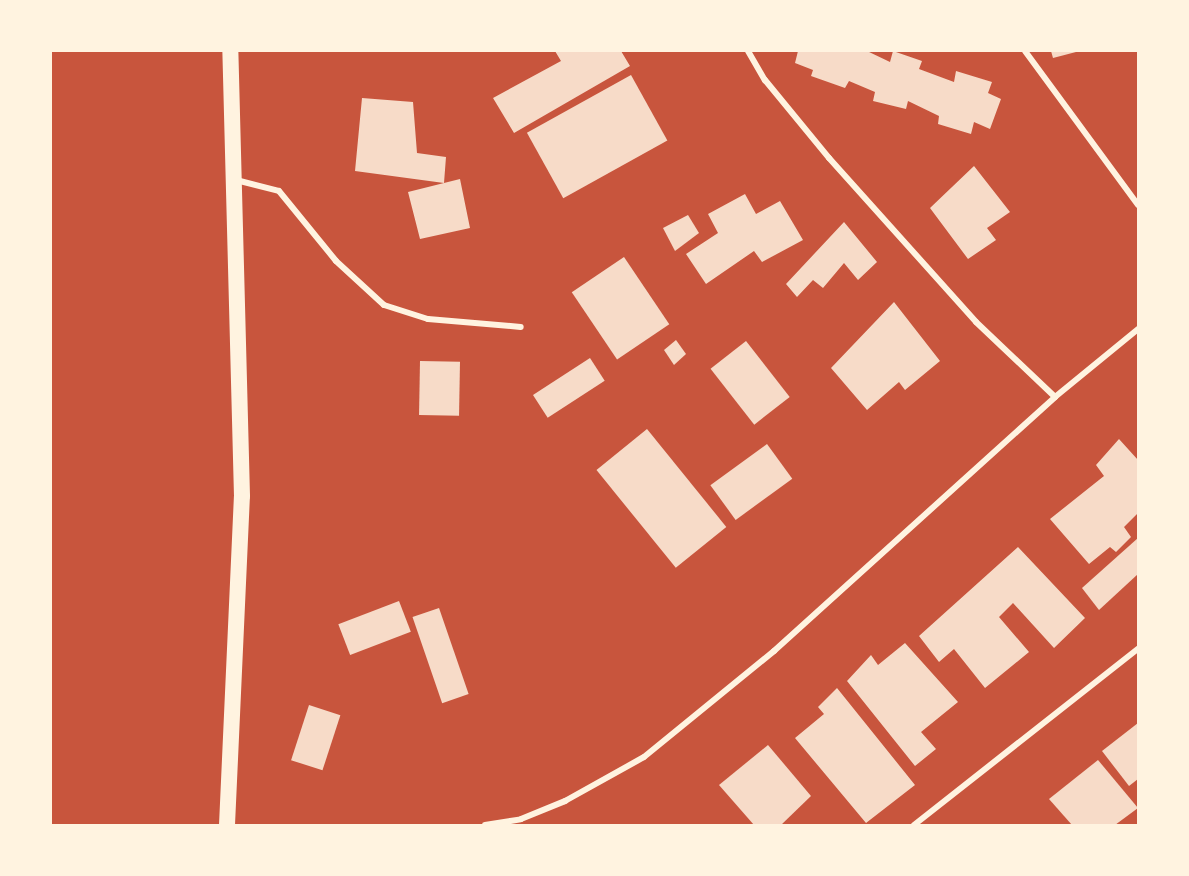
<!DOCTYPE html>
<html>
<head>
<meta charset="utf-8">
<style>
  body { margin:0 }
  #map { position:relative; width:1189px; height:876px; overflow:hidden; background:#c8553d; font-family:Commissioner,sans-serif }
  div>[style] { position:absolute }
  .building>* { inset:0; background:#f7dbc8; transform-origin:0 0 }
  .minor>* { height:6px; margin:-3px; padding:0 3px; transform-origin:3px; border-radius:3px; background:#fff3e0 }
  .trunk>* { height:16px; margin:-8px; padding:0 8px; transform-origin:8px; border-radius:8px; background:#fff3e0 }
  span { translate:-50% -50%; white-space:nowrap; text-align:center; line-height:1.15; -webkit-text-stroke:4.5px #fff3e0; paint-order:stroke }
  .frame { position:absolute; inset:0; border:52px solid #fff3e0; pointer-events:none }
</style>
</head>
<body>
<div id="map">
  <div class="building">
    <i style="clip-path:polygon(555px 51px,621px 51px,630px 66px,514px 133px,493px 98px,561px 61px)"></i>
    <i style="clip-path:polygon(798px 51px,867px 51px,890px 62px,893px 51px,922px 61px,919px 69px,954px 82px,956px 71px,992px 82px,988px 93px,1001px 99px,990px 129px,974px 122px,971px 134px,938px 124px,939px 116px,908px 101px,906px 109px,873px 101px,875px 92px,849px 81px,845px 88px,811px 76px,813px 70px,795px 63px)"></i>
    <i style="clip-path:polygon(1051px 51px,1076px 51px,1076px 52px,1053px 58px)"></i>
    <i style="left:631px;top:75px;width:75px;height:119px;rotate:61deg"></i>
    <i style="clip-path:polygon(362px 98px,413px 102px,417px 153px,446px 157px,444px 183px,460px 179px,470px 228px,420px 239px,408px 192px,444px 183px,355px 171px)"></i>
    <i style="clip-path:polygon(974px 166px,1010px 212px,987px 228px,996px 240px,968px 259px,930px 208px)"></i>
    <i style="clip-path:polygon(745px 194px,756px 214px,780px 201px,803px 240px,762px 262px,754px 251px,706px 284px,686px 254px,718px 233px,708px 214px)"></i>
    <i style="clip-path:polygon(688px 215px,699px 233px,675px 251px,663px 228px)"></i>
    <i style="clip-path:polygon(844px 222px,877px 262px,858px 280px,844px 263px,823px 288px,813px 280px,797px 297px,786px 284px)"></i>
    <i style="left:624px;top:257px;width:81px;height:63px;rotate:56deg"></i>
    <i style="clip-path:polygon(894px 302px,940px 361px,905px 390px,899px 382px,867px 410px,831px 368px)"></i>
    <i style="clip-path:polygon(676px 340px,686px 354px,674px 365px,664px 350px)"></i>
    <i style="left:746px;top:341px;width:71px;height:45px;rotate:52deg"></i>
    <i style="left:590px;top:358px;width:27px;height:68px;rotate:57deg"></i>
    <i style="left:420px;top:361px;width:40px;height:54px;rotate:1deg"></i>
    <i style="left:647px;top:429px;width:126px;height:65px;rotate:51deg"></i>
    <i style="clip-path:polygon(1119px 439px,1138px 460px,1138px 513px,1124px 527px,1131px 537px,1116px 552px,1110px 547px,1089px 564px,1050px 519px,1104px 476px,1096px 465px)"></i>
    <i style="left:767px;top:444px;width:43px;height:70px;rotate:54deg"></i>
    <i style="clip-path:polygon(1138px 538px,1138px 574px,1099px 610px,1082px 588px)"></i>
    <i style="clip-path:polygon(1018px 547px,1085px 618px,1054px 648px,1013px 603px,999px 617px,1029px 652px,985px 688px,954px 649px,939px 662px,919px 636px)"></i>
    <i style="left:399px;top:601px;width:33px;height:65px;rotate:69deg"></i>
    <i style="left:439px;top:608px;width:91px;height:28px;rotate:71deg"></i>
    <i style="clip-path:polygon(905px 643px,958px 702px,921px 732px,936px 749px,915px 766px,847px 681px,871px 655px,878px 665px)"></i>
    <i style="clip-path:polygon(837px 688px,915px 785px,866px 823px,795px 738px,824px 714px,818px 707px)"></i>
    <i style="left:309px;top:705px;width:33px;height:58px;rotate:18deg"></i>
    <i style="clip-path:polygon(1138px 723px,1138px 779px,1129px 786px,1102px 751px)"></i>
    <i style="clip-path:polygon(768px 745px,811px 796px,781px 825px,754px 825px,719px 785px)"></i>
    <i style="clip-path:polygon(1098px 760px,1138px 808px,1115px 825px,1072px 825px,1049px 799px)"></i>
  </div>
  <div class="minor">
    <i style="left:748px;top:51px;width:34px;rotate:60deg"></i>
    <i style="left:765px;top:80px;width:101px;rotate:50.6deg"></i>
    <i style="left:829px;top:158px;width:220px;rotate:48.1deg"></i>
    <i style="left:976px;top:322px;width:109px;rotate:43.5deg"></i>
    <i style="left:1025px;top:51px;width:191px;rotate:53.7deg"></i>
    <i style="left:236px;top:180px;width:44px;rotate:14.3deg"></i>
    <i style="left:279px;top:191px;width:90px;rotate:50.8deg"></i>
    <i style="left:336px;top:261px;width:65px;rotate:42.5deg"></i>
    <i style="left:384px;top:305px;width:46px;rotate:17.7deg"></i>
    <i style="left:428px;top:319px;width:93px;rotate:4.9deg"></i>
    <i style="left:485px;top:825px;width:36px;rotate:-9deg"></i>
    <i style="left:521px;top:819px;width:48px;rotate:-22.2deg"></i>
    <i style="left:565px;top:801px;width:90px;rotate:-29.1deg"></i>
    <i style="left:644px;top:757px;width:168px;rotate:-39.2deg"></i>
    <i style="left:774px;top:651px;width:379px;rotate:-42.1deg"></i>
    <i style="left:1055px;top:397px;width:107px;rotate:-39.3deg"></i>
    <i style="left:914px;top:825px;width:285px;rotate:-38.2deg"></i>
  </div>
  <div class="trunk">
    <i style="left:227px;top:825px;width:329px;rotate:-87.4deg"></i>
    <i style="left:242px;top:496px;width:445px;rotate:-91.5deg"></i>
  </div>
  <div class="frame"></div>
</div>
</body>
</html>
